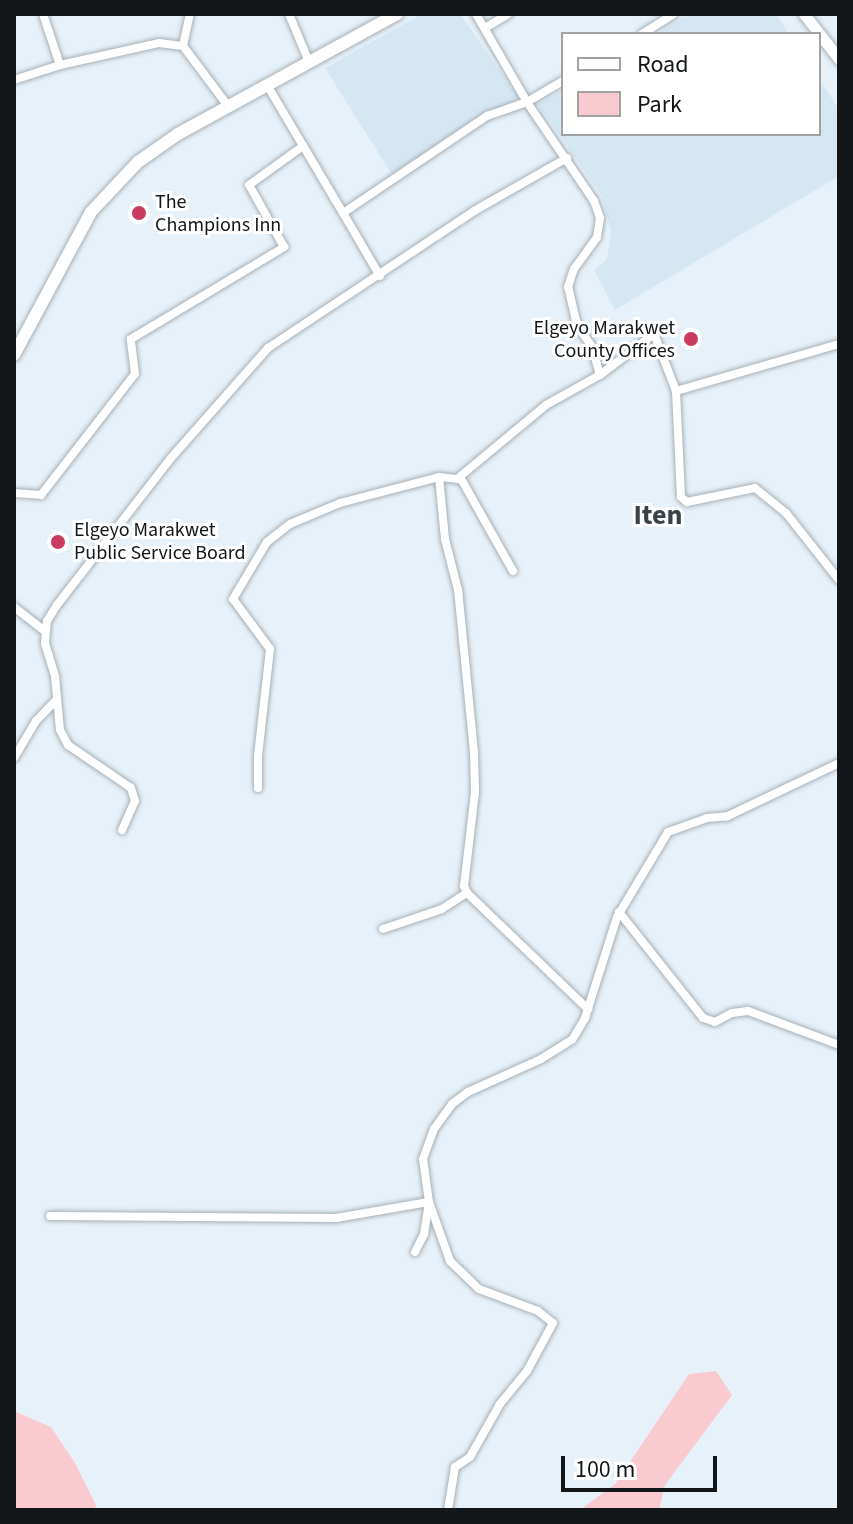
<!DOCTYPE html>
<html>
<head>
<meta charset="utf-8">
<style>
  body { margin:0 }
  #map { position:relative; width:853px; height:1524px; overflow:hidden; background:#e7f1f9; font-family:"Source Sans 3",sans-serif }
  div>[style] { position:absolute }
  .built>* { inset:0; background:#d6e7f4 }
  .green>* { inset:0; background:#f9cbd1 }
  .roads { filter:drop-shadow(0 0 2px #a6b0b7) drop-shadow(0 0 2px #a6b0b7) }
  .street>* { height:8px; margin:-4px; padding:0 4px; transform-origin:4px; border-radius:4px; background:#fff }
  .secondary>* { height:11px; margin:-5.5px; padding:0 5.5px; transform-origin:5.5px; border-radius:5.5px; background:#fff }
  .primary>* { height:12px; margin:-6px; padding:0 6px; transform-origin:6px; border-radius:6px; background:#fff }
  .dots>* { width:22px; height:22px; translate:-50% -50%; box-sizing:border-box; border:4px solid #fff; border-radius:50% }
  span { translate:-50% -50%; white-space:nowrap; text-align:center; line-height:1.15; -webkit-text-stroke:6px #fff; paint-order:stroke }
  .poi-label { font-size:20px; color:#121618 }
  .left { translate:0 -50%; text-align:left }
  .right { translate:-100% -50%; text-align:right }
  .district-label { font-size:28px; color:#394248; font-weight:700 }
  .frame { position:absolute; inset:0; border:16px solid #121618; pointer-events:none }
  .legend { position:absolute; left:561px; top:32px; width:260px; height:104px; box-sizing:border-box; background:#fff; border:2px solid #a0a2a3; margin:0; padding:10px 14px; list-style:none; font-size:24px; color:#121618 }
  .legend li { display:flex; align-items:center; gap:16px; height:40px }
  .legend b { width:40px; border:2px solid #a0a2a3 }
  .scale { position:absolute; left:561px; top:1456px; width:156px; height:36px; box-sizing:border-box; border:4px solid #121618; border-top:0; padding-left:10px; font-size:24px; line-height:28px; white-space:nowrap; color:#121618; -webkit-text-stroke:6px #fff; paint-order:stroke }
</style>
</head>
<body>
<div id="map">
  <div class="built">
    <i style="clip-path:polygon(422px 14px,460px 14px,519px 98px,393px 176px,325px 68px)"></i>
    <i style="clip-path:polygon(689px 14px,776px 14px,789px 34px,657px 34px)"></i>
    <i style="clip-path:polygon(819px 79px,839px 109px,839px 176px,615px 310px,594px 270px,607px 259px,611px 231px,602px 196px,538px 104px,563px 90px,563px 134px,819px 134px)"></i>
  </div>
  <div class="green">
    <i style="clip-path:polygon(716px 1371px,732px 1395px,665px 1485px,659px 1510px,580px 1510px,615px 1484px,689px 1374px)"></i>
    <i style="clip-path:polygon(14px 1411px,51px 1427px,75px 1463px,96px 1505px,94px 1510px,14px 1510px)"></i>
  </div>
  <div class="roads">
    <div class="street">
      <i style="left:43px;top:14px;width:54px;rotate:71.6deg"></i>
      <i style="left:60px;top:65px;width:101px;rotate:-12.5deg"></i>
      <i style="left:159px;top:43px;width:24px;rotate:7deg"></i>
      <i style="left:183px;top:46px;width:75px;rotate:53.1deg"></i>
      <i style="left:289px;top:14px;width:52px;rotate:67.4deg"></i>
      <i style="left:485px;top:28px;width:27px;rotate:-31deg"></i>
      <i style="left:642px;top:34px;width:38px;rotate:-32deg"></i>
      <i style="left:183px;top:46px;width:33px;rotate:-78deg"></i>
      <i style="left:14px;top:80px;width:48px;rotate:-18.1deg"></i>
      <i style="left:267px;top:85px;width:149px;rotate:59.3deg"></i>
      <i style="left:343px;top:213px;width:174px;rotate:-34deg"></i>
      <i style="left:487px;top:116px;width:42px;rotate:-19.3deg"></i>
      <i style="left:527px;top:102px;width:42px;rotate:-30.3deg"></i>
      <i style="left:343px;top:213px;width:73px;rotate:59.6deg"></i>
      <i style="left:839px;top:344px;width:170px;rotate:163.9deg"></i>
      <i style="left:676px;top:391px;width:106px;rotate:87.3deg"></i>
      <i style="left:681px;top:497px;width:8px;rotate:40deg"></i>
      <i style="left:687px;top:502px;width:69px;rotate:-11.6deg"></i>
      <i style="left:755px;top:488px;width:40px;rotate:39deg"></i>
      <i style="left:786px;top:513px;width:85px;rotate:51.7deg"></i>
      <i style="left:600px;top:375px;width:68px;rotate:-37.2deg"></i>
      <i style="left:654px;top:334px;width:61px;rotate:68.9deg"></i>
      <i style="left:460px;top:477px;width:108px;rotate:60.6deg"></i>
      <i style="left:14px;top:493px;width:27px;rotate:4deg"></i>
      <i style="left:41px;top:495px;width:153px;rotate:-52.2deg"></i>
      <i style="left:135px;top:374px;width:35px;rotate:-97deg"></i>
      <i style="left:131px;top:339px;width:179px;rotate:-31deg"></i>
      <i style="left:284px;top:247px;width:71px;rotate:-119.4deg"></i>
      <i style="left:249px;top:185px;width:67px;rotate:-35.8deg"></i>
      <i style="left:14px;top:607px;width:39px;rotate:38deg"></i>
      <i style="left:14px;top:758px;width:43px;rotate:-59.3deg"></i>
      <i style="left:36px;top:721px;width:29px;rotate:-46deg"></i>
      <i style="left:258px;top:788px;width:32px;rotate:-90deg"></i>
      <i style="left:258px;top:756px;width:108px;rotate:-83.6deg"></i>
      <i style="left:270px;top:649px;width:62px;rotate:-126.5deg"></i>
      <i style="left:233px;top:599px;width:66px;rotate:-59.2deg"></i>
      <i style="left:267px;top:542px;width:29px;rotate:-38deg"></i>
      <i style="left:290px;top:524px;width:54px;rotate:-22.8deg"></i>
      <i style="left:340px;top:503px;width:102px;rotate:-14.7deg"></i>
      <i style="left:439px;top:477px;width:18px;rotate:6deg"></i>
      <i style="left:457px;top:479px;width:116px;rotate:-39.7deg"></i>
      <i style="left:546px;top:405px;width:62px;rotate:-29.1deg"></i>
      <i style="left:600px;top:375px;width:29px;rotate:-106deg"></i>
      <i style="left:592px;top:347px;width:27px;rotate:-124deg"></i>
      <i style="left:577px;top:325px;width:39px;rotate:-103deg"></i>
      <i style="left:568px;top:287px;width:19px;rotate:-72deg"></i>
      <i style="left:574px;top:269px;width:39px;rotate:-54deg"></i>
      <i style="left:597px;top:237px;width:19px;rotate:-81deg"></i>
      <i style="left:600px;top:218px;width:18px;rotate:-109deg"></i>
      <i style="left:594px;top:201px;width:120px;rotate:-124.1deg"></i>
      <i style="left:527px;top:102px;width:102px;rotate:-120.1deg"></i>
      <i style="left:122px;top:830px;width:32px;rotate:-66deg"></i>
      <i style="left:135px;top:801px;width:14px;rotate:-107deg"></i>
      <i style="left:131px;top:788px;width:76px;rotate:-145.7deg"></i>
      <i style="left:68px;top:745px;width:17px;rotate:-118deg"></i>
      <i style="left:60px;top:730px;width:54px;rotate:-95.3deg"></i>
      <i style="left:55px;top:676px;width:34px;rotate:-107deg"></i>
      <i style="left:45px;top:643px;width:22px;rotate:-85deg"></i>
      <i style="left:47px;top:621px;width:19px;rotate:-58deg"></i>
      <i style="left:57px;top:605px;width:186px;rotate:-52.2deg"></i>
      <i style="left:171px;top:458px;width:147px;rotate:-48.6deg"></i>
      <i style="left:268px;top:348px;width:247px;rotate:-33.6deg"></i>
      <i style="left:474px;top:211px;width:107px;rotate:-29.7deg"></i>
      <i style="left:467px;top:893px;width:168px;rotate:43.8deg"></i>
      <i style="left:619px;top:912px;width:135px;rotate:51.6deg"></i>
      <i style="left:703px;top:1018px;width:13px;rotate:18deg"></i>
      <i style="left:715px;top:1022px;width:19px;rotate:-28deg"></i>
      <i style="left:732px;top:1013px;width:16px;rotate:-7deg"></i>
      <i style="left:748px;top:1011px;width:97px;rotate:20.5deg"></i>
      <i style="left:383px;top:929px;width:62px;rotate:-18.7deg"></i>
      <i style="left:442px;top:909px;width:30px;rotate:-33deg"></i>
      <i style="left:467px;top:893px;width:8px;rotate:-113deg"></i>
      <i style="left:464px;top:886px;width:95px;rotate:-83.3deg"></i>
      <i style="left:475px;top:792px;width:40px;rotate:-91.4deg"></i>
      <i style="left:474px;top:752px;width:163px;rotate:-95.6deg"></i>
      <i style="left:458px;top:590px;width:53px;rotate:-104.3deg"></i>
      <i style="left:445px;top:539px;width:62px;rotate:-95.5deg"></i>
      <i style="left:50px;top:1216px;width:286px;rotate:0.4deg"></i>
      <i style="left:336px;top:1218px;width:94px;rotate:-9.8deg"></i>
      <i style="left:429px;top:1202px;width:63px;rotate:70.4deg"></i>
      <i style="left:450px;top:1261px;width:40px;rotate:44deg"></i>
      <i style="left:479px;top:1289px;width:63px;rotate:20.4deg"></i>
      <i style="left:538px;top:1311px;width:19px;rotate:39deg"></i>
      <i style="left:553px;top:1323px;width:55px;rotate:118.4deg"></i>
      <i style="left:527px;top:1371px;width:43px;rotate:129.3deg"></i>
      <i style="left:500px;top:1404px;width:61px;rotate:119.5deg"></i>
      <i style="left:470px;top:1457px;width:18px;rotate:146deg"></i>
      <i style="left:455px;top:1467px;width:44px;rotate:99.2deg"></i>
      <i style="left:415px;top:1252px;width:20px;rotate:-63deg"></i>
      <i style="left:424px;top:1234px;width:32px;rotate:-81deg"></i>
      <i style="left:429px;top:1202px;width:43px;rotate:-97.9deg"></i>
      <i style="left:423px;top:1159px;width:32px;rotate:-70deg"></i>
      <i style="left:434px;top:1129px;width:31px;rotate:-54deg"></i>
      <i style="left:452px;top:1104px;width:20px;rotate:-37deg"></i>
      <i style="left:468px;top:1092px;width:80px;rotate:-24.3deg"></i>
      <i style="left:541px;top:1059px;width:36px;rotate:-32deg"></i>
      <i style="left:572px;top:1040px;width:26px;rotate:-59deg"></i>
      <i style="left:585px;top:1018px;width:106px;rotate:-72.4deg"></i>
      <i style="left:617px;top:917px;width:99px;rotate:-59deg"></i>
      <i style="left:668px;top:832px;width:41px;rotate:-19.7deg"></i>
      <i style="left:707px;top:818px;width:21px;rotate:-5deg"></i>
      <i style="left:728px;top:816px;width:123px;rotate:-25.5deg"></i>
    </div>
    <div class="secondary">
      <i style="left:804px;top:14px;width:57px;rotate:52.1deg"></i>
    </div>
    <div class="primary">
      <i style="left:14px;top:355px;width:162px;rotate:-61.7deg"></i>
      <i style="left:91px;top:212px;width:69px;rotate:-46.8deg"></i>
      <i style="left:138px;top:162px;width:49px;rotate:-35deg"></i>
      <i style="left:178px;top:134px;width:250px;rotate:-28.7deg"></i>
    </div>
  </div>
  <div class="dots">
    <i style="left:139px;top:213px;background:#c93b61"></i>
    <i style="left:691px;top:339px;background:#c93b61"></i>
    <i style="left:58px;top:542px;background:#c93b61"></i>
  </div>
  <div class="poi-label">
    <span class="left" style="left:155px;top:214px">The<br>Champions Inn</span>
    <span class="right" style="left:675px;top:340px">Elgeyo Marakwet<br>County Offices</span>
    <span class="left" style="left:74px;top:542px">Elgeyo Marakwet<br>Public Service Board</span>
  </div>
  <div class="district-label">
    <span style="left:658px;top:515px">Iten</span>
  </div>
  <div class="frame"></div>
  <ul class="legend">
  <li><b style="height:10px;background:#fff"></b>Road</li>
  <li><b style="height:22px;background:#f9cbd1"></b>Park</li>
  </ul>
  <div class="scale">100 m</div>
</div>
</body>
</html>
